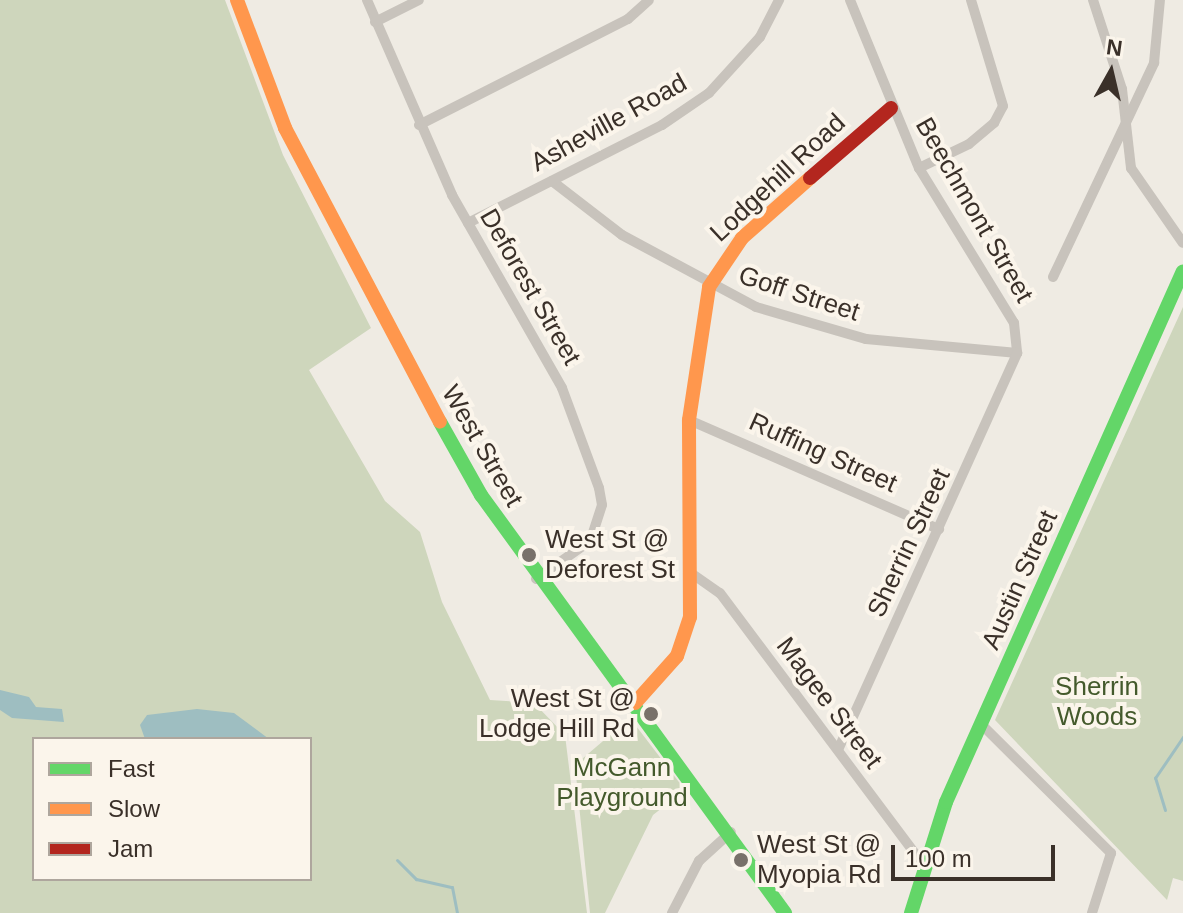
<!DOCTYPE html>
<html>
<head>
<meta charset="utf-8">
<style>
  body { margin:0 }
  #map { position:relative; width:1183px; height:913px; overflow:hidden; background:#efebe3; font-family:Arial,sans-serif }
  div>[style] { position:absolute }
  .green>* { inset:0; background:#ced6bc }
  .water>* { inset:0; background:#9ebec1 }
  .stream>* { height:3px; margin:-1.5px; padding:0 1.5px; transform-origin:1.5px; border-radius:1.5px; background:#9ebec1 }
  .street>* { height:10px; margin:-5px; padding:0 5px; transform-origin:5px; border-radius:5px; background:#c8c3bc }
  .fast>* { height:14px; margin:-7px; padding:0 7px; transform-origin:7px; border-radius:7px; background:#63d668 }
  .slow>* { height:14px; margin:-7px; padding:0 7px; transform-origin:7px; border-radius:7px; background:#ff974d }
  .jam>* { height:14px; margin:-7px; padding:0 7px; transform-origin:7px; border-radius:7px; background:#b3261e }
  .dots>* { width:22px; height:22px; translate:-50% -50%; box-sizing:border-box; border:4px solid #fbf5eb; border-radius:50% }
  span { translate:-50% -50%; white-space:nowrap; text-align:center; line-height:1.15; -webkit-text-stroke:8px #fbf5eb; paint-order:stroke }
  .street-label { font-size:26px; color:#3a3029 }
  .poi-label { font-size:26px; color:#3a3029 }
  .left { translate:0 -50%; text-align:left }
  .right { translate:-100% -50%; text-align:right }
  .park-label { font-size:26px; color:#445a2c }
  .legend { position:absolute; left:32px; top:737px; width:280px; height:144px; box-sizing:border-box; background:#fbf5eb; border:2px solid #aea69d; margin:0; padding:10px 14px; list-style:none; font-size:24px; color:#3a3029 }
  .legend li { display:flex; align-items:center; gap:16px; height:40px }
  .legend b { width:40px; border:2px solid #aea69d }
  .north { position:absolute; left:1071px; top:32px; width:80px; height:80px; -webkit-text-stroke:6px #fbf5eb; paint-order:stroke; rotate:8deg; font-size:22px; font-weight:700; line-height:32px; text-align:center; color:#3a3029 }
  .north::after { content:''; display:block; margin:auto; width:28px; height:36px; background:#3a3029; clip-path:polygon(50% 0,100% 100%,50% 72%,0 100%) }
  .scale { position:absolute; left:891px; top:845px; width:164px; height:36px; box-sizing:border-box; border:4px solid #3a3029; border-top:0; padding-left:10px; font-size:24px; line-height:28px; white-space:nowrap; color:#3a3029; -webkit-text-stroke:6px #fbf5eb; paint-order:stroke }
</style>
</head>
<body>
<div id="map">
  <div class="green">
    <i style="clip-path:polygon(evenodd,0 0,225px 0,283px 155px,371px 328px,309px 370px,385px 501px,420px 532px,442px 602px,490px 700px,534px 703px,565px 735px,587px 913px,0 913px,0 0,34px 739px,310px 739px,310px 879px,34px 879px,34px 739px)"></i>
    <i style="clip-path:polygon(1183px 307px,1183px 881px,1173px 878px,1167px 900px,995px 720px)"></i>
    <i style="clip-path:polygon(630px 718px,685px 790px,653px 815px,605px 913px,590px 913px,575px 765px)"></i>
  </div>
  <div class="water">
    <i style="clip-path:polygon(0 690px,29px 697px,36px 707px,62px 709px,64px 722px,12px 718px,0 710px)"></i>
    <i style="clip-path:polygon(197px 709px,234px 713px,269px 739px,145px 739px,140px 725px,147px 715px)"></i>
  </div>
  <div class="stream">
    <i style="left:1165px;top:810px;width:34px;rotate:-107deg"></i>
    <i style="left:1155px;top:778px;width:50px;rotate:-55.7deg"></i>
    <i style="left:397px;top:860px;width:27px;rotate:45deg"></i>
    <i style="left:416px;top:879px;width:37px;rotate:13deg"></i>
    <i style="left:452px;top:887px;width:26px;rotate:79deg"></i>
  </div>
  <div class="street">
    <i style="left:367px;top:0;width:213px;rotate:66.4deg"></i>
    <i style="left:452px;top:195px;width:222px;rotate:60.3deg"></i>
    <i style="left:562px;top:388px;width:107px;rotate:69.7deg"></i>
    <i style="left:599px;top:488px;width:17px;rotate:80deg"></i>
    <i style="left:602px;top:505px;width:38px;rotate:108deg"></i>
    <i style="left:590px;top:541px;width:66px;rotate:144.9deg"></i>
    <i style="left:850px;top:0;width:182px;rotate:67.7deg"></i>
    <i style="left:919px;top:168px;width:182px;rotate:58.5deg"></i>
    <i style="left:1014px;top:323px;width:30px;rotate:84deg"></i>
    <i style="left:1093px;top:0;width:94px;rotate:72deg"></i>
    <i style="left:1122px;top:89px;width:80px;rotate:83.5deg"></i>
    <i style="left:1131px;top:168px;width:91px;rotate:55.3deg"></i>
    <i style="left:375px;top:22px;width:49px;rotate:-26.6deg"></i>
    <i style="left:419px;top:125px;width:234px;rotate:-26.9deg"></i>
    <i style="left:628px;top:19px;width:28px;rotate:-42deg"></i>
    <i style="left:919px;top:168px;width:55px;rotate:-25.6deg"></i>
    <i style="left:969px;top:144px;width:33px;rotate:-40deg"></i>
    <i style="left:994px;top:123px;width:19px;rotate:-62deg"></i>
    <i style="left:1003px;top:106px;width:111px;rotate:-106.8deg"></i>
    <i style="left:552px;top:181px;width:88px;rotate:37.6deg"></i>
    <i style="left:622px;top:235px;width:152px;rotate:28.2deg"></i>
    <i style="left:756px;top:307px;width:115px;rotate:16.2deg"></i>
    <i style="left:866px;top:339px;width:152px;rotate:5.3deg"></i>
    <i style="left:468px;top:223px;width:217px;rotate:-26.8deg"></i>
    <i style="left:662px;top:125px;width:57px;rotate:-34.2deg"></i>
    <i style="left:709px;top:93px;width:76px;rotate:-47.7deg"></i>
    <i style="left:760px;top:37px;width:42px;rotate:-62.8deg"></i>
    <i style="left:1053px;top:277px;width:237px;rotate:-64.7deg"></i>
    <i style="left:1154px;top:63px;width:63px;rotate:-84.6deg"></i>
    <i style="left:689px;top:420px;width:273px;rotate:23.6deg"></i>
    <i style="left:691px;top:573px;width:35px;rotate:35deg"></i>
    <i style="left:720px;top:593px;width:342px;rotate:53.2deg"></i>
    <i style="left:982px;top:725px;width:182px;rotate:44.8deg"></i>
    <i style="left:1111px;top:853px;width:63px;rotate:107.6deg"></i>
    <i style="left:838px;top:750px;width:435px;rotate:-65.7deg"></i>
    <i style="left:672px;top:913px;width:59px;rotate:-62.6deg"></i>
    <i style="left:699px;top:861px;width:43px;rotate:-42.2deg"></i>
  </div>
  <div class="fast">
    <i style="left:440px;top:422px;width:84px;rotate:60.7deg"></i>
    <i style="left:481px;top:495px;width:517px;rotate:53.97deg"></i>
    <i style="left:911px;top:913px;width:116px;rotate:-72.5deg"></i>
    <i style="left:946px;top:802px;width:581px;rotate:-65.95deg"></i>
  </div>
  <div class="slow">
    <i style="left:237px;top:0;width:137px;rotate:69.4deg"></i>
    <i style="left:285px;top:128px;width:332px;rotate:62.2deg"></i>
    <i style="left:635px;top:703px;width:63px;rotate:-48.2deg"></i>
    <i style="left:677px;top:656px;width:41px;rotate:-71.6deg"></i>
    <i style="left:690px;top:617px;width:197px;rotate:-90.3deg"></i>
    <i style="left:689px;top:420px;width:134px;rotate:-81.4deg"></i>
    <i style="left:709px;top:287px;width:59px;rotate:-56deg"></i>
    <i style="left:742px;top:238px;width:91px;rotate:-41.4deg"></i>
  </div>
  <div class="jam">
    <i style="left:810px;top:178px;width:107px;rotate:-40.8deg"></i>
  </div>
  <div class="dots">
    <i style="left:529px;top:555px;background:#79716a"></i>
    <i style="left:651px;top:714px;background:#79716a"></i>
    <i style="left:741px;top:860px;background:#79716a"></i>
  </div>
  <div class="street-label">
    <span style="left:609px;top:123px;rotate:-29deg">Asheville Road</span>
    <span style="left:778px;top:178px;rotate:-43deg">Lodgehill Road</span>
    <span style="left:974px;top:210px;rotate:60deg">Beechmont Street</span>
    <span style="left:530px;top:287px;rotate:60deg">Deforest Street</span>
    <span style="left:799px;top:294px;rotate:18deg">Goff Street</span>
    <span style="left:482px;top:446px;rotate:60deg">West Street</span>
    <span style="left:823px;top:453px;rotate:24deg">Ruffing Street</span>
    <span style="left:909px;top:543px;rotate:-65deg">Sherrin Street</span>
    <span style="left:1020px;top:580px;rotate:-66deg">Austin Street</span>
    <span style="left:829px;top:703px;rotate:53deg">Magee Street</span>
  </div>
  <div class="poi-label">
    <span class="left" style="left:545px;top:555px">West St @<br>Deforest St</span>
    <span class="right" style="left:635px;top:714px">West St @<br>Lodge Hill Rd</span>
    <span class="left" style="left:757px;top:860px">West St @<br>Myopia Rd</span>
  </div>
  <div class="park-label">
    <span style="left:1097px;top:702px">Sherrin<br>Woods</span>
    <span style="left:622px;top:783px">McGann<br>Playground</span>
  </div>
  <ul class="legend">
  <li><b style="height:10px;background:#63d668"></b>Fast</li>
  <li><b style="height:10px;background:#ff974d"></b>Slow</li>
  <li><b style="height:10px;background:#b3261e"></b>Jam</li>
  </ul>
  <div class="north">N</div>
  <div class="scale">100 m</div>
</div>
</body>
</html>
